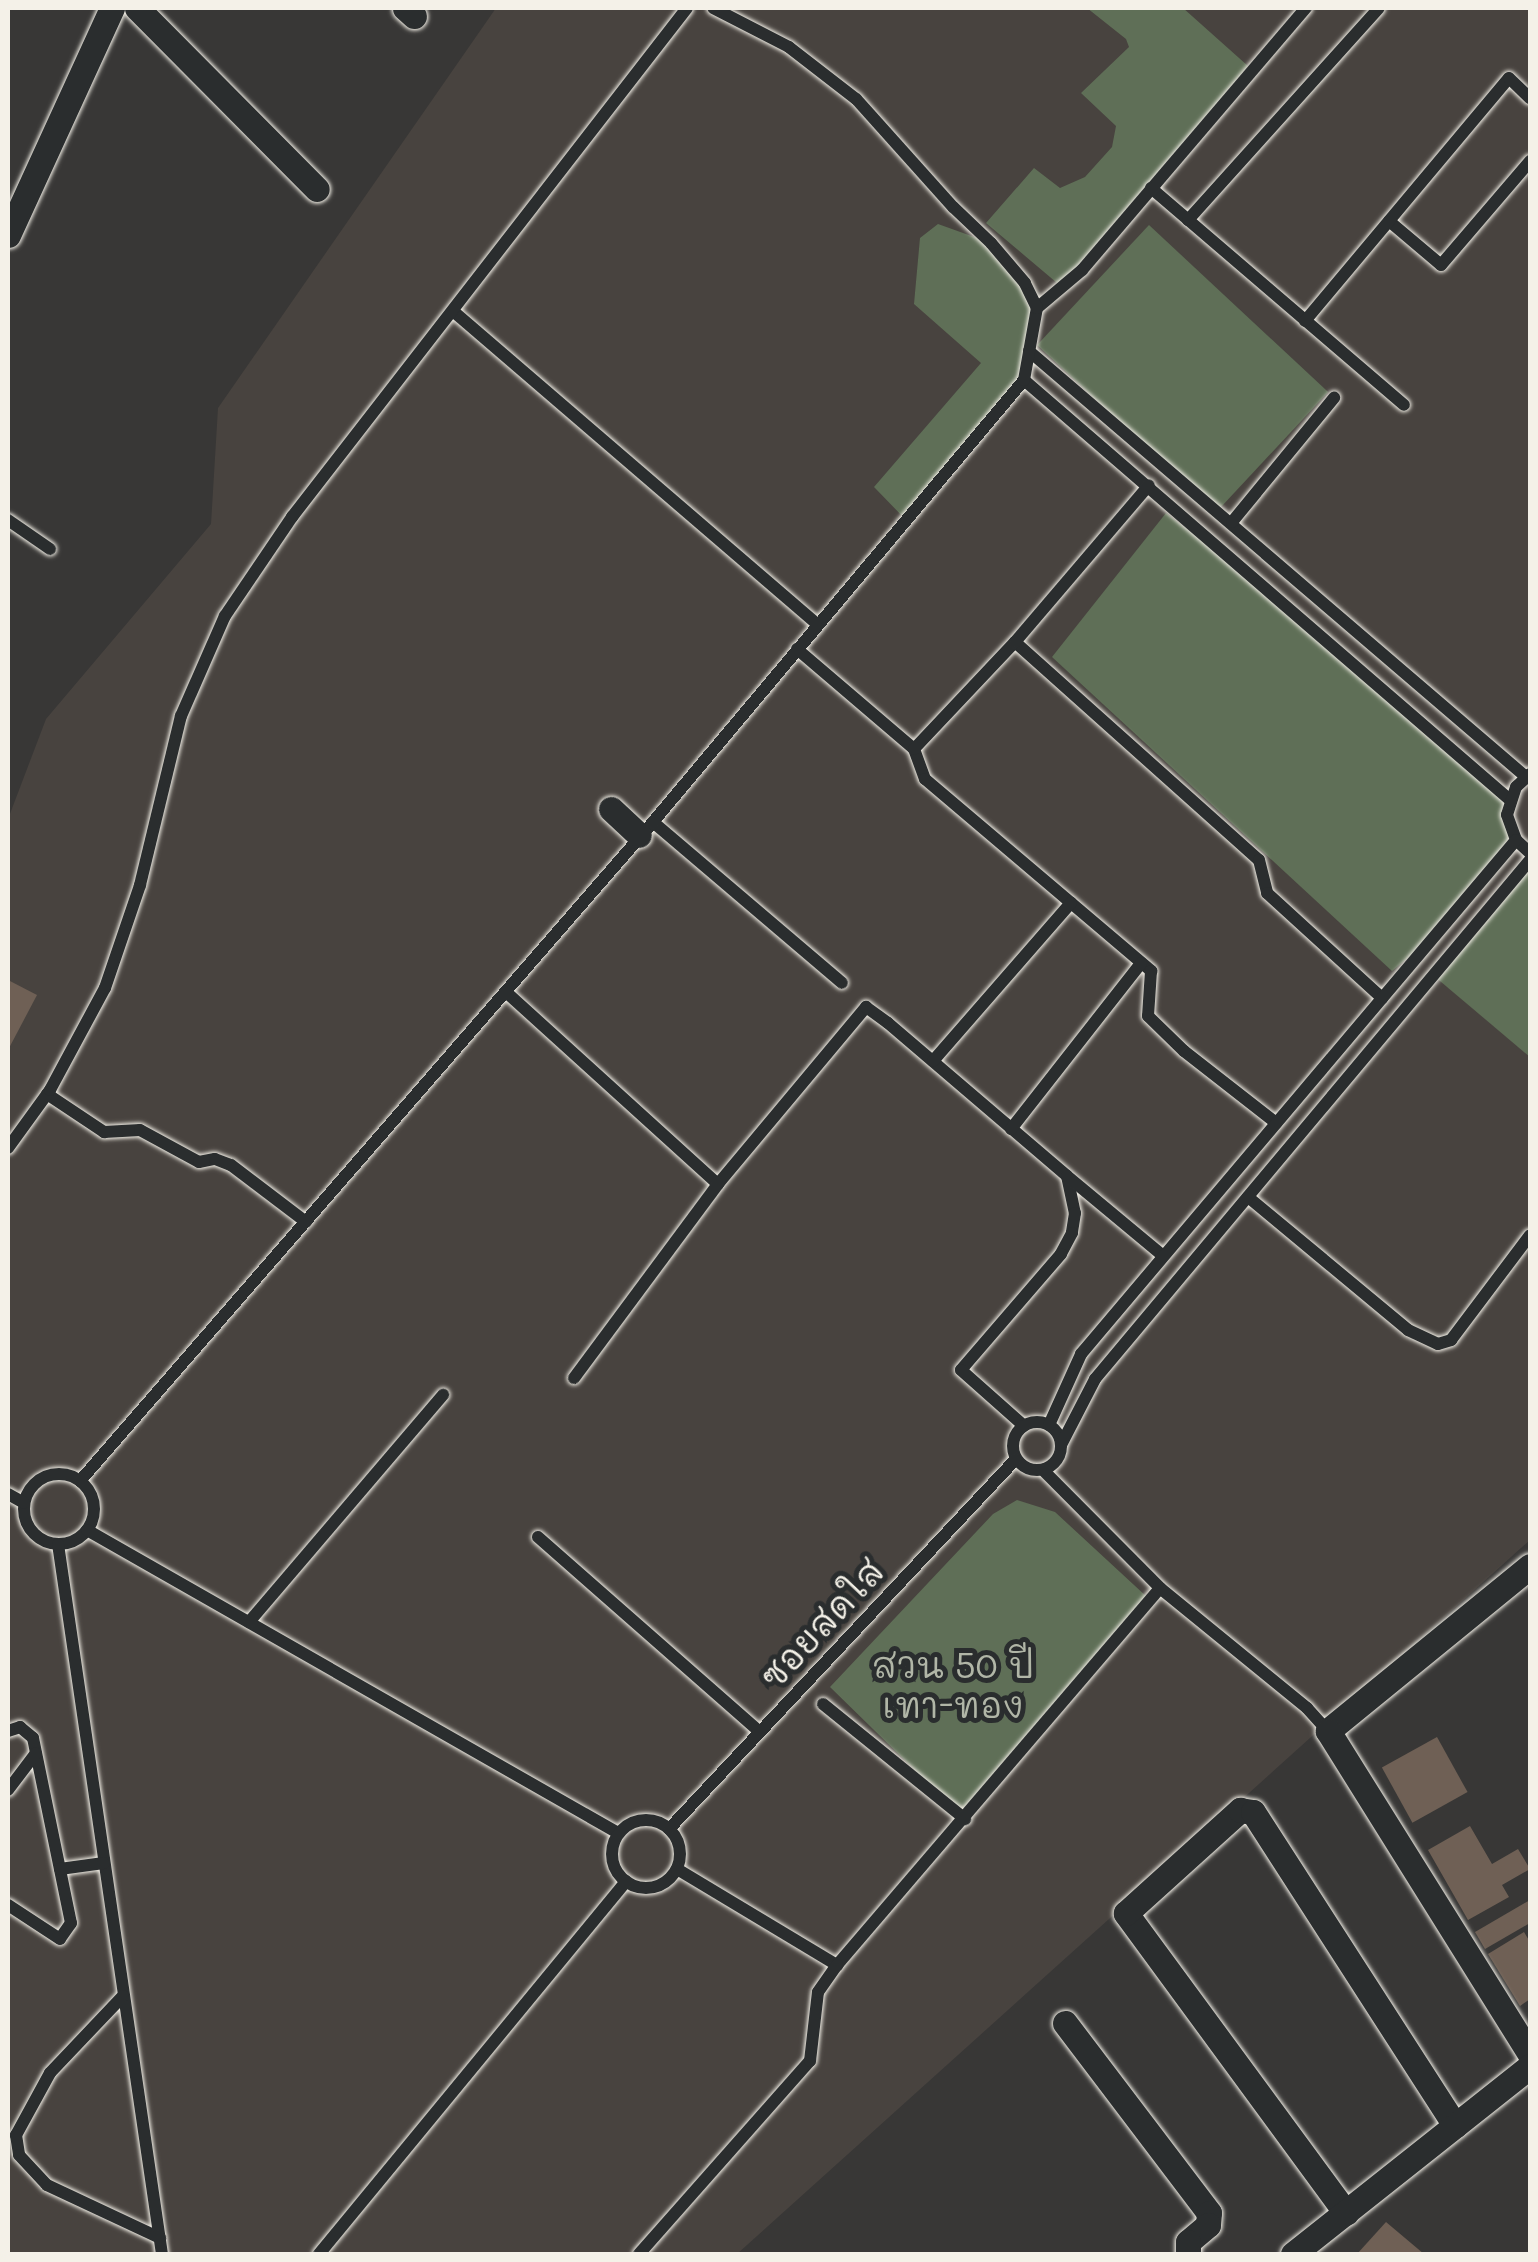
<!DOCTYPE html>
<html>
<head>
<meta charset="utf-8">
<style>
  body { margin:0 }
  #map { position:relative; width:1538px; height:2262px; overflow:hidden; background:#383736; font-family:Mali,"Playpen Sans Thai",sans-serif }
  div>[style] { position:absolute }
  .built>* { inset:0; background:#48433f }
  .green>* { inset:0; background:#5f6f57; transform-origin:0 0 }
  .building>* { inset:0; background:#6f6055; transform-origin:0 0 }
  .roads { filter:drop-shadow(0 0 2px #f4f1e8) drop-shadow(0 0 2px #f4f1e8) }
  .service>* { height:12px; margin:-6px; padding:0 6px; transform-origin:6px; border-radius:6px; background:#2a2d2e }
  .service>.ring { margin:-6px; padding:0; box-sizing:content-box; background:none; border:12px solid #2a2d2e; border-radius:50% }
  .minor>* { height:25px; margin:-12.5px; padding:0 12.5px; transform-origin:12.5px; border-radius:12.5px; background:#2a2d2e }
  span { translate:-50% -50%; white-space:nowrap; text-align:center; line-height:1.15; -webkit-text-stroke:10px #2a2d2e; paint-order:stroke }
  .street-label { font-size:35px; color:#f4f1e8 }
  .park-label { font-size:35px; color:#b1b6a7 }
  .frame { position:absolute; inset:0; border:10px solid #f4f1e8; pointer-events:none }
</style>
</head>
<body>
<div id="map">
  <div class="built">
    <i style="clip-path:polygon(496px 8px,1530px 8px,1530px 1540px,737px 2254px,8px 2254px,8px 819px,46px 719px,211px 524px,218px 408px)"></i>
  </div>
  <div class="green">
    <i style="clip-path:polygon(1087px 8px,1183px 8px,1248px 66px,1063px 288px,986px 223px,1034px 168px,1060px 188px,1085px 177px,1112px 147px,1116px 126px,1081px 93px,1129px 47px,1126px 39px)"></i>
    <i style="clip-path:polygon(938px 224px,991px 243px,1025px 283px,1035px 320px,1026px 373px,906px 520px,874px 487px,981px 363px,914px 304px,920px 238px)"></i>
    <i style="left:1149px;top:225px;width:245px;height:164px;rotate:43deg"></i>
    <i style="clip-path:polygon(1166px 513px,1289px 608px,1510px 800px,1508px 849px,1437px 934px,1392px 971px,1052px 657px)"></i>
    <i style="clip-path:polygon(1530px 863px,1530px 1057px,1434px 976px)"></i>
    <i style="clip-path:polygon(1017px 1500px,1055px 1512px,1147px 1597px,966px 1807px,965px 1819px,830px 1687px,993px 1514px)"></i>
  </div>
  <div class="building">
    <i style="clip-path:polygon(8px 980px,37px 995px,8px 1050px)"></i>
    <i style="left:1437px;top:1737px;width:63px;height:63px;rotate:61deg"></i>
    <i style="clip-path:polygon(1470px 1826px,1492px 1864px,1518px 1849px,1530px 1869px,1502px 1885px,1509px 1897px,1468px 1920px,1428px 1850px)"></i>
    <i style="clip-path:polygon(1530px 1900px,1530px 1923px,1485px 1949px,1475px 1932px)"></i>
    <i style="clip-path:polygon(1524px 1932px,1530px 1942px,1530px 1999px,1520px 2006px,1488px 1954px)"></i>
    <i style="clip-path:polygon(1386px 2222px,1424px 2254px,1357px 2254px)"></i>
  </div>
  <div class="roads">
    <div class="service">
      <i style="left:1151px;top:188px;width:333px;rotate:40.6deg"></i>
      <i style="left:1188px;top:220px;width:285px;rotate:-48deg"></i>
      <i style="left:1389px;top:221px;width:68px;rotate:40.2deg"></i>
      <i style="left:1441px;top:265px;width:137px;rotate:-49.4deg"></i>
      <i style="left:1037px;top:308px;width:59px;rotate:-40.2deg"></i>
      <i style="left:1082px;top:270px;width:345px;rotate:-49.5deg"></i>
      <i style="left:453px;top:311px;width:481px;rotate:40.7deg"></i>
      <i style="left:1305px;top:321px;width:317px;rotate:-50deg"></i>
      <i style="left:1509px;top:78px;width:29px;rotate:44deg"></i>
      <i style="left:1029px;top:351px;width:655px;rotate:40.6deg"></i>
      <i style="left:1024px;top:380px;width:642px;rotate:40.83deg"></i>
      <i style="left:8px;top:520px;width:51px;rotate:34.6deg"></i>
      <i style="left:1232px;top:522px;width:161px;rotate:-50.6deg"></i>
      <i style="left:1015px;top:642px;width:327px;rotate:41.8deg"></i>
      <i style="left:1259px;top:860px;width:34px;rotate:76deg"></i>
      <i style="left:1267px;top:893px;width:156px;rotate:42.4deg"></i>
      <i style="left:797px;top:649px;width:154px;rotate:40.5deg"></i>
      <i style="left:914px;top:749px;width:32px;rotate:70deg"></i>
      <i style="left:925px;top:779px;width:297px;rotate:40.3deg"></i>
      <i style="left:1151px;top:971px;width:45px;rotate:93.8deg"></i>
      <i style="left:1148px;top:1016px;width:50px;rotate:44.2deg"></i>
      <i style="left:1184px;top:1051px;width:117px;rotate:38deg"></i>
      <i style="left:914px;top:749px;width:147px;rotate:-46.7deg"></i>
      <i style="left:1015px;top:642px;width:206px;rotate:-49.5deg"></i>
      <i style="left:1530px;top:774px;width:19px;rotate:137deg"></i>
      <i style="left:1516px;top:787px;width:29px;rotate:108deg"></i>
      <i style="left:1507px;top:815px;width:27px;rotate:70deg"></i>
      <i style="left:1516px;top:840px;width:19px;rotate:43deg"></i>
      <i style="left:653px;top:822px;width:248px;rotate:40.4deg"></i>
      <i style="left:506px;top:992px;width:286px;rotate:42.2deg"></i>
      <i style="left:718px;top:1184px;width:231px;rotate:-50.1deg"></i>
      <i style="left:866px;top:1007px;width:27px;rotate:36deg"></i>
      <i style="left:888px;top:1023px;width:235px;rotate:40.5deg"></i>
      <i style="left:1067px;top:1176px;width:38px;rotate:78deg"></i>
      <i style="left:1075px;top:1213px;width:20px;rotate:99deg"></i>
      <i style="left:1072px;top:1233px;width:24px;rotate:118deg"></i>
      <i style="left:1061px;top:1254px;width:153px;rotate:130.8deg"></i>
      <i style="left:961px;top:1370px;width:84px;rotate:41.6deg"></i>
      <i style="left:933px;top:1061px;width:210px;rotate:-48.9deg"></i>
      <i style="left:47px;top:1094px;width:69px;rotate:33.7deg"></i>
      <i style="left:104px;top:1132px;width:36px;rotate:-3deg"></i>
      <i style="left:140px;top:1130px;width:67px;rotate:28.5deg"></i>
      <i style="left:199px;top:1162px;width:16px;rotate:-11deg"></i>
      <i style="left:215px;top:1159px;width:17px;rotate:21deg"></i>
      <i style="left:231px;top:1165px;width:94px;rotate:37.2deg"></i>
      <i style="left:1011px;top:1129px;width:211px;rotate:-51.9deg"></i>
      <i style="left:8px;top:1148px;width:72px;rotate:-54.1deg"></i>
      <i style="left:50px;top:1090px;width:116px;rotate:-61.7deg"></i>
      <i style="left:105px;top:988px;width:109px;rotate:-71.2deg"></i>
      <i style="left:140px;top:885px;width:174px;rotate:-76.4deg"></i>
      <i style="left:181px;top:716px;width:109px;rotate:-66.3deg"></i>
      <i style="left:225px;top:616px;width:120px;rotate:-55.9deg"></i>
      <i style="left:292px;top:517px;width:644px;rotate:-52.19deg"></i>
      <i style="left:1067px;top:1176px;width:124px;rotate:39.7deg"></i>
      <i style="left:1248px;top:1197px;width:208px;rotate:39.7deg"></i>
      <i style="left:1408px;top:1330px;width:33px;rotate:25deg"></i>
      <i style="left:1438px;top:1344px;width:14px;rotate:-17deg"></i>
      <i style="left:1451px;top:1340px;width:131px;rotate:-53deg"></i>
      <i style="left:574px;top:1378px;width:242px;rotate:-53.4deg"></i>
      <i class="ring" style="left:1013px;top:1422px;width:36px;height:36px"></i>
      <i style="left:1049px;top:1425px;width:78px;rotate:-65.7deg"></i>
      <i style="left:1081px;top:1354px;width:673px;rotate:-49.76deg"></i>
      <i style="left:1061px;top:1445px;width:74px;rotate:-62.7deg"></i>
      <i style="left:1095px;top:1379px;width:677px;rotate:-50.03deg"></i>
      <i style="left:1043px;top:1470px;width:166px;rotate:45.2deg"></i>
      <i style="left:1160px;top:1588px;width:190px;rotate:39.2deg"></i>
      <i style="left:1307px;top:1708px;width:31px;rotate:48deg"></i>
      <i class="ring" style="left:24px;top:1474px;width:58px;height:58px"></i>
      <i style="left:80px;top:1481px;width:873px;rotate:-48.99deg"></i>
      <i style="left:653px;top:822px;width:577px;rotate:-49.99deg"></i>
      <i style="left:1024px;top:380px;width:73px;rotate:-79.8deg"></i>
      <i style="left:1037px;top:308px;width:28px;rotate:-116deg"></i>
      <i style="left:1025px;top:283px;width:52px;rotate:-130.4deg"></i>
      <i style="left:991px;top:243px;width:52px;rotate:-136.5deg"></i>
      <i style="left:953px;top:207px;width:145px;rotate:-131.9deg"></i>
      <i style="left:856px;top:99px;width:85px;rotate:-142.2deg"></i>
      <i style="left:789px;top:47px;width:85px;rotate:-152.8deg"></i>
      <i style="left:8px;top:1494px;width:18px;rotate:29deg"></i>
      <i style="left:87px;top:1530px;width:611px;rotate:29.71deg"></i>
      <i style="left:538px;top:1537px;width:295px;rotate:41.3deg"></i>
      <i style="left:58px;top:1544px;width:718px;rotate:81.67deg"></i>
      <i style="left:249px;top:1622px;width:299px;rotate:-49.5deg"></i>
      <i style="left:823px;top:1704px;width:183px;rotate:39deg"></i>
      <i style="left:8px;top:1731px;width:13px;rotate:-18deg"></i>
      <i style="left:20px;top:1727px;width:17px;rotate:40deg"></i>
      <i style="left:33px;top:1738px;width:189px;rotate:78.4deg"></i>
      <i style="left:71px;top:1923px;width:19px;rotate:125deg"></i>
      <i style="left:60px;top:1939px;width:62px;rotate:-146.8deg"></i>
      <i style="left:8px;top:1790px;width:46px;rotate:-52.9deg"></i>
      <i class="ring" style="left:612px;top:1820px;width:56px;height:56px"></i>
      <i style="left:669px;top:1829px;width:507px;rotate:-46.84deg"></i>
      <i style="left:60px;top:1869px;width:44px;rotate:-7.8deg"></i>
      <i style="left:677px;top:1869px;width:187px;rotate:31deg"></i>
      <i style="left:837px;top:1965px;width:496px;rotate:-49.4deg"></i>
      <i style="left:123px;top:1996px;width:106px;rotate:133.5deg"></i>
      <i style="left:50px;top:2073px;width:71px;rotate:118.7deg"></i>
      <i style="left:16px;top:2135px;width:20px;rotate:81deg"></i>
      <i style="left:19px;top:2155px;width:41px;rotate:47deg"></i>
      <i style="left:47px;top:2185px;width:125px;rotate:25.1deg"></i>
      <i style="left:319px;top:2254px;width:483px;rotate:-50.5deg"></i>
      <i style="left:639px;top:2254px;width:258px;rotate:-48.5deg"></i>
      <i style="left:810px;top:2061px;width:69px;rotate:-83.4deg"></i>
      <i style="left:818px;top:1992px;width:33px;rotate:-55deg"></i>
    </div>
    <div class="minor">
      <i style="left:137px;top:8px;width:255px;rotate:45.2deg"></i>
      <i style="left:405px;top:8px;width:12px;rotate:42deg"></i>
      <i style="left:8px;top:235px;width:250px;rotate:-65.4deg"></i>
      <i style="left:611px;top:809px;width:38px;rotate:43deg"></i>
      <i style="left:1530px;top:1566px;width:261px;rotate:140.8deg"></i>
      <i style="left:1328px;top:1731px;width:381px;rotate:58deg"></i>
      <i style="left:1065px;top:2023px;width:238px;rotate:52.8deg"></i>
      <i style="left:1209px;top:2213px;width:12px;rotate:95deg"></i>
      <i style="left:1208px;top:2225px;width:26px;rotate:140deg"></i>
      <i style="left:1188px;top:2242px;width:12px;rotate:90deg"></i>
      <i style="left:1346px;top:2213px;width:372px;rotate:-126.3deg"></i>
      <i style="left:1126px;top:1913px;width:154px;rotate:-42.1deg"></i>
      <i style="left:1240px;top:1810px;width:13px;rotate:9deg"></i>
      <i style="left:1253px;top:1812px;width:373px;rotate:57.2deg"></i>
      <i style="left:1293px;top:2254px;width:303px;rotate:-38.4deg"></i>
    </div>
  </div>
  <div class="street-label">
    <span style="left:821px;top:1623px;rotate:-47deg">ซอยสดใส</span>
  </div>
  <div class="park-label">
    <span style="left:953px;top:1684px">สวน 50 ปี<br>เทา-ทอง</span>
  </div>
  <div class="frame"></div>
</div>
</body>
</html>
